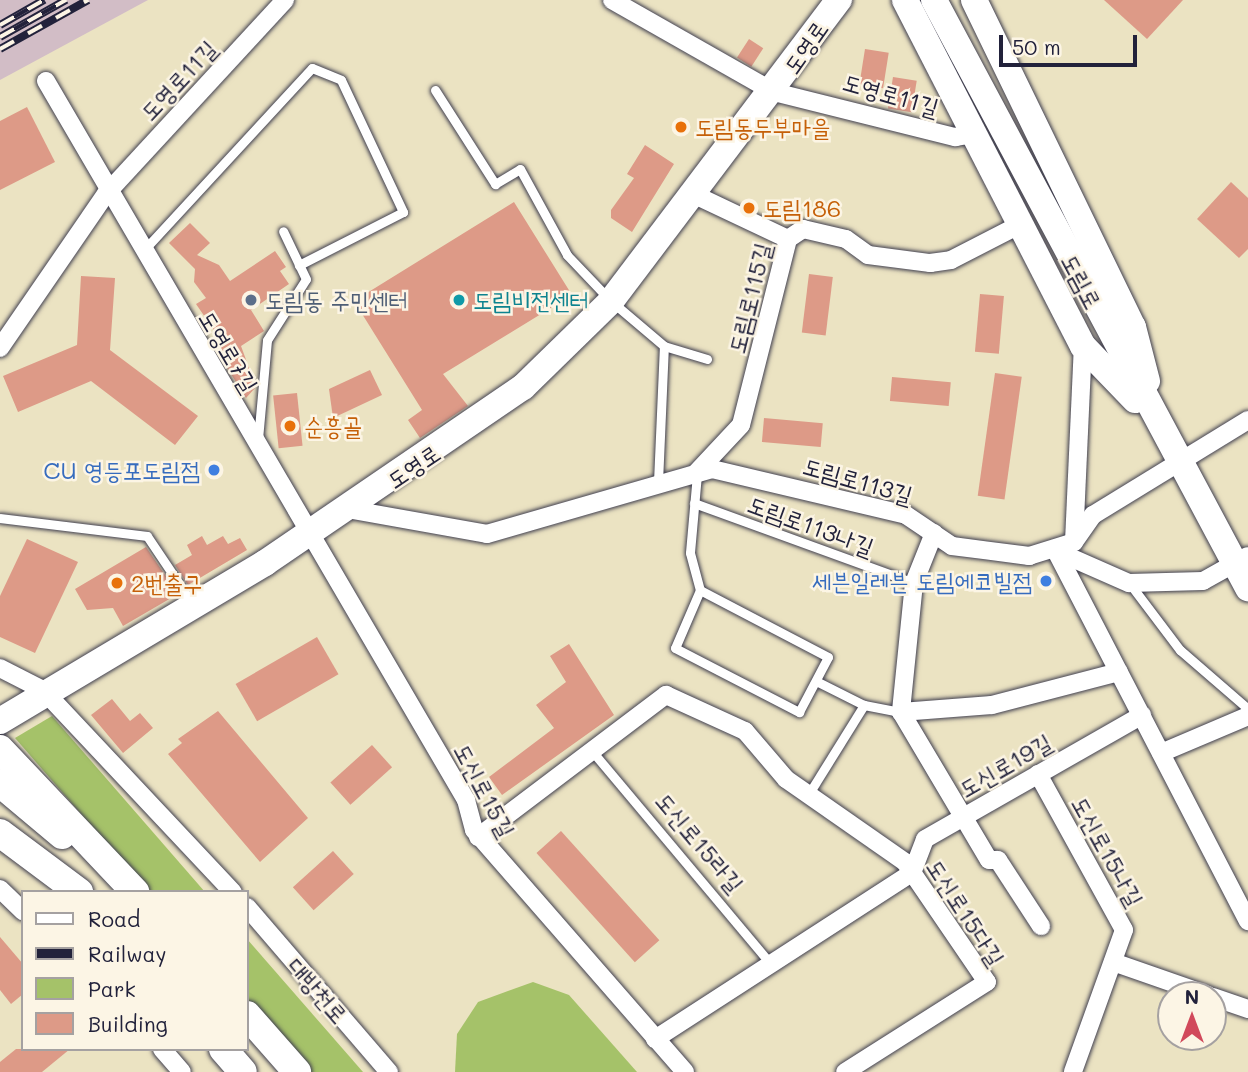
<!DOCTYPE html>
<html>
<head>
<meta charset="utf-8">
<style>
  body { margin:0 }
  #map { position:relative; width:1248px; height:1072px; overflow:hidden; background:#ebe3c2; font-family:Mali,"Poor Story",sans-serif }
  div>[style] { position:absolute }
  .industrial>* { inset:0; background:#d2bdc6 }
  .green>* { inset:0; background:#a5c269 }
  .building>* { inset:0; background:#dd9a87; transform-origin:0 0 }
  .roads { filter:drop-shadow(0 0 2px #403f4f) drop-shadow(0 0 2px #403f4f) }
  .lane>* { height:9px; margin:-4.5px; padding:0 4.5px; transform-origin:4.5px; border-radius:4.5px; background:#fff }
  .street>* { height:18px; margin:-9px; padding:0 9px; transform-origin:9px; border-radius:9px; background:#fff }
  .secondary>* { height:26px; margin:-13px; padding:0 13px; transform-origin:13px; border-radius:13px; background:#fff }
  .primary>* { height:28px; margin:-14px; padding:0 14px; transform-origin:14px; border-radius:14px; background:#fff }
  .rail>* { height:8px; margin-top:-4px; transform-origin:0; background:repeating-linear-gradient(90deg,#fcf5e5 0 16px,#22223b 0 32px); box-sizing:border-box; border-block:2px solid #22223b }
  .bridges { filter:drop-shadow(0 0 2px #403f4f) drop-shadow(0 0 2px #403f4f) }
  .primary-bridge>* { height:28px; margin:-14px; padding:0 14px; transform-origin:14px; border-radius:14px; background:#fff }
  .dots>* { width:19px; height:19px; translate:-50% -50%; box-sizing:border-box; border:4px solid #fcf5e5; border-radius:50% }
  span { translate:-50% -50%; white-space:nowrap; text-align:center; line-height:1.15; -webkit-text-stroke:5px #fcf5e5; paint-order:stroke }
  .street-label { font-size:24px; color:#22223b }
  .food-label { font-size:24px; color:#c56008 }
  .left { translate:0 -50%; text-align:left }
  .service-label { font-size:24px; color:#4e5e75 }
  .culture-label { font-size:24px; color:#0d838f }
  .shop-label { font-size:24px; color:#366cbe }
  .right { translate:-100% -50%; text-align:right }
  .legend { position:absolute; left:21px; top:890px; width:228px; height:161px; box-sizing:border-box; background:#fcf5e5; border:2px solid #a5a1a1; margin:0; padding:9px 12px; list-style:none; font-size:21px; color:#22223b }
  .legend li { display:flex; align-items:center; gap:14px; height:35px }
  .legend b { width:35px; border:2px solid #a5a1a1 }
  .north { position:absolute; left:1157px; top:981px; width:70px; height:70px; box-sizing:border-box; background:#fcf5e5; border:2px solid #a5a1a1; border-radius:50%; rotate:0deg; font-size:19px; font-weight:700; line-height:28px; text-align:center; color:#22223b }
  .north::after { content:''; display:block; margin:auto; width:24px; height:32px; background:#d1495b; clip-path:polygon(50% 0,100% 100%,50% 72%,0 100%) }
  .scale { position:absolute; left:999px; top:35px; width:138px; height:32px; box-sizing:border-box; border:4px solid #22223b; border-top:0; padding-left:9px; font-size:21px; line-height:24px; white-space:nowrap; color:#22223b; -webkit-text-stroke:5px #fcf5e5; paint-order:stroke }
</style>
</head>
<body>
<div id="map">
  <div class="industrial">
    <i style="clip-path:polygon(0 0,148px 0,0 80px)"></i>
  </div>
  <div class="green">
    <i style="clip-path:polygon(52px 716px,205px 892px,149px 892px,15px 738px)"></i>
    <i style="clip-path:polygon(247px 939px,363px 1072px,307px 1072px,247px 1004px)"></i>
    <i style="clip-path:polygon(533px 982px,569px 995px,637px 1072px,455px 1072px,457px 1034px,478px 1002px)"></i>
  </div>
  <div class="building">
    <i style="clip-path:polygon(1104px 0,1183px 0,1147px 39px)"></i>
    <i style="left:749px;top:39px;width:17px;height:22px;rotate:33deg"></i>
    <i style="left:865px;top:49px;width:24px;height:36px;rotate:9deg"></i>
    <i style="left:893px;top:77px;width:24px;height:32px;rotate:9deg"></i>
    <i style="clip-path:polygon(27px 107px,55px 162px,0 190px,0 121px)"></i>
    <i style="clip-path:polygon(645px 145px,674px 164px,632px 232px,611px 218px,611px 210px,634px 178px,627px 174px)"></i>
    <i style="clip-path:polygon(1231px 182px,1248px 198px,1248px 249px,1239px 258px,1197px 219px)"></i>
    <i style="clip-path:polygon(514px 202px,572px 295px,443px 374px,468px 406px,420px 438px,408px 420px,422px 410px,354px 301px)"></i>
    <i style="clip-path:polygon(190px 223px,210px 243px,197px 255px,219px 265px,230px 281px,275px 251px,286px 267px,280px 271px,289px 284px,251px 310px,264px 331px,241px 346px,256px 387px,246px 398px,214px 347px,222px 342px,196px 304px,206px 298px,194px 282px,195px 269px,169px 243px)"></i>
    <i style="left:809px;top:274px;width:24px;height:59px;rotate:7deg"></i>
    <i style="clip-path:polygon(81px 276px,115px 278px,110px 350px,198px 416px,175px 445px,91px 381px,18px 412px,3px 376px,77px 345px)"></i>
    <i style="left:980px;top:294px;width:24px;height:58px;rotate:5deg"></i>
    <i style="clip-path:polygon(370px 370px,382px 395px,333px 418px,329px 389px)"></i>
    <i style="left:995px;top:373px;width:27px;height:124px;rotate:8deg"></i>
    <i style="left:892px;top:377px;width:59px;height:24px;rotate:5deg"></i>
    <i style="left:297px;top:393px;width:53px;height:24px;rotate:84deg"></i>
    <i style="left:764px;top:418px;width:59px;height:24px;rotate:5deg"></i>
    <i style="clip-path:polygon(202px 536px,207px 545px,223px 536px,228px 544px,240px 538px,247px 550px,188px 585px,175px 565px,192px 555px,187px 545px)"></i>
    <i style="clip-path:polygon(27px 539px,78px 562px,35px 653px,0 637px,0 596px)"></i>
    <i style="clip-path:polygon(146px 547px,178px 594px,123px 626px,113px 608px,87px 610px,75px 589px)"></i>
    <i style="left:317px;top:637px;width:43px;height:94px;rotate:60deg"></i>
    <i style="clip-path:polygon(569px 644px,614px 715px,502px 795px,489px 777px,554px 728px,536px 705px,566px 682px,550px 656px)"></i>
    <i style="clip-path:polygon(112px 699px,130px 721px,140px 713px,153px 728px,123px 753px,91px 715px)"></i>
    <i style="clip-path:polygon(218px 711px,308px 818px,260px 862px,168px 754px,182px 743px,178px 739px)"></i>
    <i style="left:372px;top:745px;width:30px;height:56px;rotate:48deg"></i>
    <i style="left:561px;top:831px;width:147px;height:33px;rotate:48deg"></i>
    <i style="left:333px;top:851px;width:31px;height:54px;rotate:48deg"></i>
    <i style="clip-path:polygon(0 937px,23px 964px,23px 994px,11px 1004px,0 990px)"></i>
    <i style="clip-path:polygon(16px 1049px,70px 1049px,42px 1072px,0 1072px,0 1062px)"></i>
  </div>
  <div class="roads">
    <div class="lane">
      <i style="left:435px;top:90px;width:112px;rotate:57.4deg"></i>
      <i style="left:495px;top:184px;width:29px;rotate:-31deg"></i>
      <i style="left:520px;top:169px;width:98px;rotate:61.3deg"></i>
      <i style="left:567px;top:255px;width:64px;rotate:46.3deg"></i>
      <i style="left:611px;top:301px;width:70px;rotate:40.3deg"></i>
      <i style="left:664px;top:346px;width:45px;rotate:16.8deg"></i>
      <i style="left:143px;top:251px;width:249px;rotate:-47.3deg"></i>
      <i style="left:312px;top:68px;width:31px;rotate:22deg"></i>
      <i style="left:341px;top:80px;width:146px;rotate:64.8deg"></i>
      <i style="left:403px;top:212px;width:117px;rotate:153deg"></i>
      <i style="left:258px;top:439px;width:99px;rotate:-84.8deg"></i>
      <i style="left:267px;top:340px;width:72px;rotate:-57.4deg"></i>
      <i style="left:306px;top:279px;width:53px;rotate:-115.6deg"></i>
      <i style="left:697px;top:474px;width:79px;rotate:95.1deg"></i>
      <i style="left:690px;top:553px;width:38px;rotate:75deg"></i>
      <i style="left:700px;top:590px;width:63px;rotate:113.3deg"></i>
      <i style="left:675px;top:648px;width:140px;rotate:27.3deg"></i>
      <i style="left:799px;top:712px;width:62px;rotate:-62.2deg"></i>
      <i style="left:828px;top:657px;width:144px;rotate:-152.4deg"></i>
      <i style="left:658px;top:482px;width:136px;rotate:-87.5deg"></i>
      <i style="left:694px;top:503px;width:234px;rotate:20deg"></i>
      <i style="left:0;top:518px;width:148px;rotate:7deg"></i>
      <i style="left:147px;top:536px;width:81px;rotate:56.1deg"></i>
      <i style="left:1130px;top:584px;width:83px;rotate:52.9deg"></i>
      <i style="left:1180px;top:650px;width:90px;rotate:40.9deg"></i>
      <i style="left:816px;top:681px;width:54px;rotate:26.6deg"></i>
      <i style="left:864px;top:705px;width:38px;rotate:11deg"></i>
      <i style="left:592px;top:751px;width:278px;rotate:50deg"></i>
      <i style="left:808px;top:795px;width:106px;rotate:-58.1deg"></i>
    </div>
    <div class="street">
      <i style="left:612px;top:0;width:186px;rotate:29.6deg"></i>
      <i style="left:774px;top:92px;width:187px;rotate:14deg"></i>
      <i style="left:955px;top:137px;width:18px;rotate:-9deg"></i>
      <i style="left:46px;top:81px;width:833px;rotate:59.71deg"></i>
      <i style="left:466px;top:800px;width:31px;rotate:75deg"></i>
      <i style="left:474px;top:830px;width:321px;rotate:48.9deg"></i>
      <i style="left:695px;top:195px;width:103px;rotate:25.3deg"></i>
      <i style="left:0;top:348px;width:187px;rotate:-55.5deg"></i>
      <i style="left:106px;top:194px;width:264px;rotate:-47.3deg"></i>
      <i style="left:697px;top:472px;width:64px;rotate:-46.9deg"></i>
      <i style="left:741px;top:425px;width:192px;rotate:-75.8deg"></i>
      <i style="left:788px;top:239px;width:18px;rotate:-34deg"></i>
      <i style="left:803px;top:229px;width:44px;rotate:13.1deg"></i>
      <i style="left:846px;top:239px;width:27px;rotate:36deg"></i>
      <i style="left:868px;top:255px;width:63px;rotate:7.4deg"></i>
      <i style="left:930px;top:263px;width:21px;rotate:-8deg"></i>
      <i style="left:951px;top:260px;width:76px;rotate:-27.2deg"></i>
      <i style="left:347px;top:509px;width:142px;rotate:10.1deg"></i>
      <i style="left:487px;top:534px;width:234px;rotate:-16.1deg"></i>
      <i style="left:712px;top:469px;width:199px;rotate:13.3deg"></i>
      <i style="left:906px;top:515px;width:55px;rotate:34deg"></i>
      <i style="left:952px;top:546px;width:78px;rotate:7.4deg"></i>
      <i style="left:1029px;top:556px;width:47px;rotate:-17.3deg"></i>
      <i style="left:1074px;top:542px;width:33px;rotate:-55deg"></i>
      <i style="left:1093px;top:515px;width:182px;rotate:-31.5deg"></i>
      <i style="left:934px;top:533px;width:54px;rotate:111.8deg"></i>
      <i style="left:914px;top:583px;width:130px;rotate:95.8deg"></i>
      <i style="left:901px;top:712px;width:172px;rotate:59.3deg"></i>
      <i style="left:989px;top:860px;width:9px"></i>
      <i style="left:998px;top:860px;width:79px;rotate:56.9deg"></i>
      <i style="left:1074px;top:542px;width:196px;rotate:-87.4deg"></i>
      <i style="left:1056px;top:551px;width:417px;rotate:62.6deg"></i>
      <i style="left:1056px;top:551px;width:80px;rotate:23.7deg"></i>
      <i style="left:1129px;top:583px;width:74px;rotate:-1.5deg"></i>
      <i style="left:1203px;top:581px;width:51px;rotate:-29.1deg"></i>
      <i style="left:0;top:668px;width:48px;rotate:27.1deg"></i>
      <i style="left:43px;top:690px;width:277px;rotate:46.8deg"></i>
      <i style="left:901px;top:712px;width:91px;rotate:-4.4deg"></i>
      <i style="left:992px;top:705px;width:131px;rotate:-14.6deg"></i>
      <i style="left:1161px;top:753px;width:95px;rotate:-23deg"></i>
      <i style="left:1038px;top:774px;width:178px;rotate:61.1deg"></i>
      <i style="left:1124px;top:930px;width:151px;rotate:109.8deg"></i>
      <i style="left:478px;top:837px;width:236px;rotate:-37.1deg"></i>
      <i style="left:666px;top:695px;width:87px;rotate:24.5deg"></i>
      <i style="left:745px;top:731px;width:63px;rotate:49.5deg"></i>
      <i style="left:786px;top:779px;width:145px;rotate:34.9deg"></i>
      <i style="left:905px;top:862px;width:145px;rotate:55.7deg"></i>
      <i style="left:987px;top:982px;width:168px;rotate:147.6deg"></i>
      <i style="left:0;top:889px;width:32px;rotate:44deg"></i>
      <i style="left:247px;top:907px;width:218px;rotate:49.3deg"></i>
      <i style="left:1113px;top:962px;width:101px;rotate:19.2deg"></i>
      <i style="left:1213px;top:997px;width:37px;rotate:19deg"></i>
      <i style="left:655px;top:1039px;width:306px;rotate:-32.9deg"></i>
      <i style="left:912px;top:873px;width:36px;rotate:-69deg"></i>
      <i style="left:925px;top:839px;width:250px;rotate:-29.7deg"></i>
      <i style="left:162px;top:1049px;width:30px;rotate:49deg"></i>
    </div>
    <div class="secondary">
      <i style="left:905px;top:0;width:389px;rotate:62.8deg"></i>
      <i style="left:1083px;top:346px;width:75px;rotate:46.1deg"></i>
      <i style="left:934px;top:0;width:667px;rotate:61.9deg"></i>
      <i style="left:974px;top:0;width:364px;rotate:64.1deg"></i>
      <i style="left:1133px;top:327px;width:56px;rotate:75.5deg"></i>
      <i style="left:0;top:721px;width:309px;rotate:-30.8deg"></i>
      <i style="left:265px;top:563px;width:312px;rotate:-34.3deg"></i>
      <i style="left:523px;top:387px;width:123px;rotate:-44.3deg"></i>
      <i style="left:611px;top:301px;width:378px;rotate:-52.9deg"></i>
    </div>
    <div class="primary">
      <i style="left:0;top:749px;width:197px;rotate:46.6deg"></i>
      <i style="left:0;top:783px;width:81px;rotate:40deg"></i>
      <i style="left:247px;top:1015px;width:76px;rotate:48.7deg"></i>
      <i style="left:223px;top:1049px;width:30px;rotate:49deg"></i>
    </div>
  </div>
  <div class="rail">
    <i style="left:0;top:25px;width:51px;rotate:-29.6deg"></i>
    <i style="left:0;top:37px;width:76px;rotate:-29.3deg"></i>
    <i style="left:0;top:49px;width:101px;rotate:-29.1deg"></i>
  </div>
  <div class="bridges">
    <div class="primary-bridge">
      <i style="left:0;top:833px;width:99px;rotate:36.8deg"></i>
    </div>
  </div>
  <div class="dots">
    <i style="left:681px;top:127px;background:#e8710a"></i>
    <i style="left:749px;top:208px;background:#e8710a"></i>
    <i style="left:251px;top:300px;background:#5c6f8a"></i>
    <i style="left:459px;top:300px;background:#0f9aa8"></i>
    <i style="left:290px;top:426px;background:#e8710a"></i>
    <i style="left:214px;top:470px;background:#3f7fe0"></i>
    <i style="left:1046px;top:581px;background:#3f7fe0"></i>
    <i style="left:117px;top:583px;background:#e8710a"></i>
  </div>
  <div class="street-label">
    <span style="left:805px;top:47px;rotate:-55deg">도영로</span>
    <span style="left:178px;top:80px;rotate:-47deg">도영로11길</span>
    <span style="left:891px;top:94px;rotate:16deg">도영로11길</span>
    <span style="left:1082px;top:281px;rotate:62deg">도림로</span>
    <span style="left:749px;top:298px;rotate:-76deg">도림로115길</span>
    <span style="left:229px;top:351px;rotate:59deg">도영로7길</span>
    <span style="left:413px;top:466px;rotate:-34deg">도영로</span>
    <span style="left:858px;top:480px;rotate:16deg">도림로113길</span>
    <span style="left:811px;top:525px;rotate:20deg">도림로113나길</span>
    <span style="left:1005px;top:765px;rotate:-30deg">도신로19길</span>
    <span style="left:485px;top:790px;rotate:62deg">도신로15길</span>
    <span style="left:700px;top:842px;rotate:50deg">도신로15라길</span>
    <span style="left:1108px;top:851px;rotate:61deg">도신로15나길</span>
    <span style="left:966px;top:912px;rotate:57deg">도신로15다길</span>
    <span style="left:318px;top:990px;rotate:49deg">대방천로</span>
  </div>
  <div class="food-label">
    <span class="left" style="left:695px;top:127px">도림동두부마을</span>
    <span class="left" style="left:763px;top:208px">도림186</span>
    <span class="left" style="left:304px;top:426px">순흥골</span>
    <span class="left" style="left:131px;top:583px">2번출구</span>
  </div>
  <div class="service-label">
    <span class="left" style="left:265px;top:300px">도림동 주민센터</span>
  </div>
  <div class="culture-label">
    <span class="left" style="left:473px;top:300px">도림비전센터</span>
  </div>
  <div class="shop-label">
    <span class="right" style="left:200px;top:470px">CU 영등포도림점</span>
    <span class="right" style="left:1032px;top:581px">세븐일레븐 도림에코빌점</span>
  </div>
  <ul class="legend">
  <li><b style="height:9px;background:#fff"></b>Road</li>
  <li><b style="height:9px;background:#22223b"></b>Railway</li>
  <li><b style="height:19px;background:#a5c269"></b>Park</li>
  <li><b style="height:19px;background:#dd9a87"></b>Building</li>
  </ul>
  <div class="north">N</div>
  <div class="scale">50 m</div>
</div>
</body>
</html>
